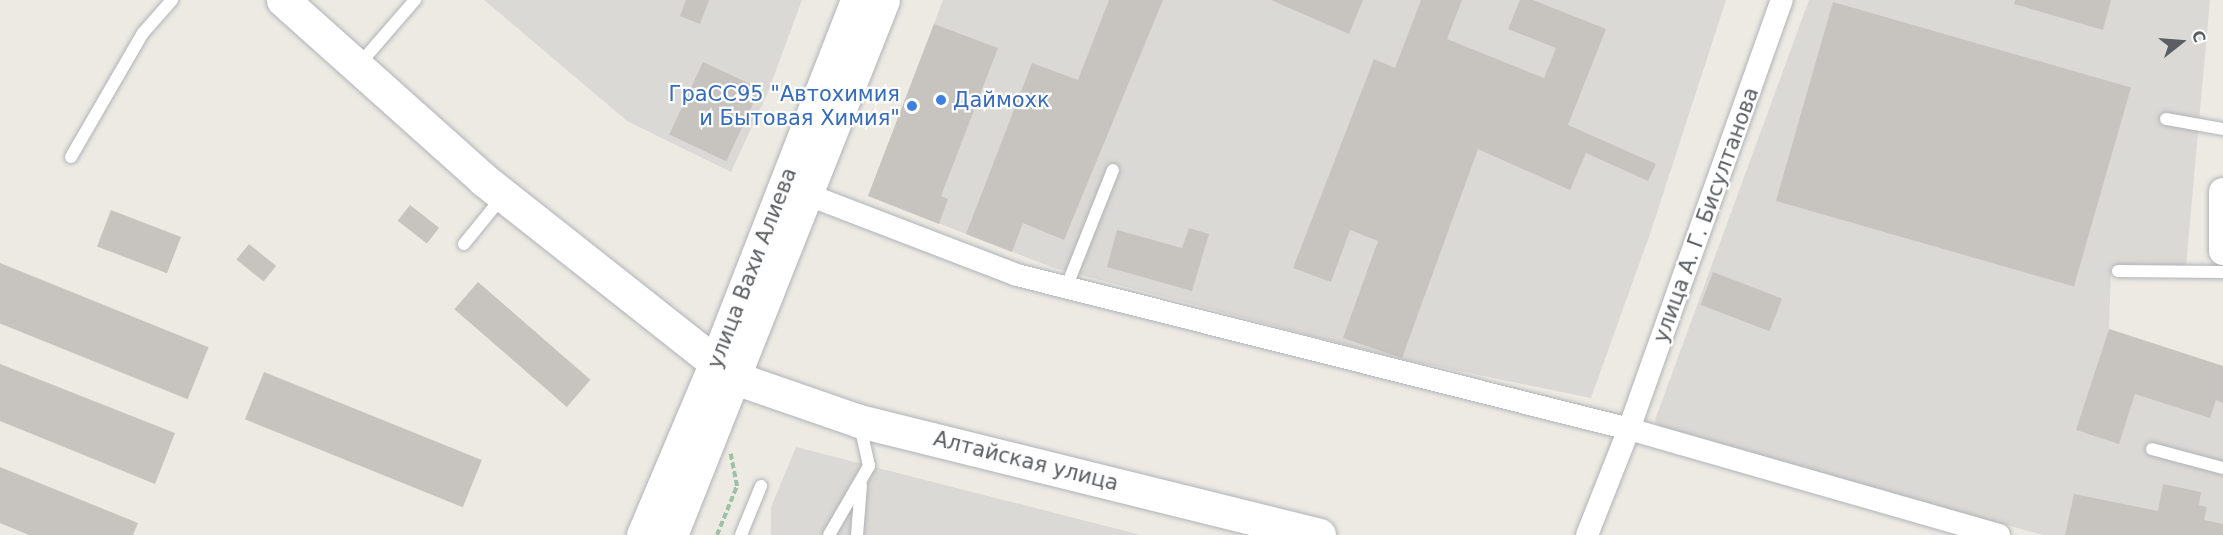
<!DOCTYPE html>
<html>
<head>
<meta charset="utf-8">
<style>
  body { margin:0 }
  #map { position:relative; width:2223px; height:535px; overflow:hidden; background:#eceae3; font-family:"DejaVu Sans",sans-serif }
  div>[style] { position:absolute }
  .industrial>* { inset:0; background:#dbd9d5 }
  .building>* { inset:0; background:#c7c4c0; transform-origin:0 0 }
  .path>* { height:4px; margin-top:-2px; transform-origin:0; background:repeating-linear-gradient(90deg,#9cc1a6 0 6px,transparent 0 9px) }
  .roads { filter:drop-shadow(0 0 2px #b0b3b7) drop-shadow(0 0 2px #b0b3b7) }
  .service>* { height:12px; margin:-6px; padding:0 6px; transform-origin:6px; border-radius:6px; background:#fff }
  .minor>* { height:22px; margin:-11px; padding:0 11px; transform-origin:11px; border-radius:11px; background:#fff }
  .tertiary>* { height:28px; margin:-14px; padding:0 14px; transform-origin:14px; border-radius:14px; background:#fff }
  .secondary>* { height:33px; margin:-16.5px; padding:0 16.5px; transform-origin:16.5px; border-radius:16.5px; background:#fff }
  .dots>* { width:16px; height:16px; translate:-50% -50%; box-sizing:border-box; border:3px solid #fff; border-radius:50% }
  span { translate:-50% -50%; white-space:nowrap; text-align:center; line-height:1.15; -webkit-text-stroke:4.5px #fff; paint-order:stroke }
  .shop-label { font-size:21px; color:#366cbe }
  .right { translate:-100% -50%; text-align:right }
  .left { translate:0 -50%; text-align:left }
  .street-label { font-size:21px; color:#5b5e62 }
  .north { position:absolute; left:2151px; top:12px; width:60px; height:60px; -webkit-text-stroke:4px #fff; paint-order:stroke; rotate:73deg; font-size:16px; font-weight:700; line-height:24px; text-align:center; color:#5b5e62 }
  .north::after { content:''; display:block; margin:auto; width:21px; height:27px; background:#5b5e62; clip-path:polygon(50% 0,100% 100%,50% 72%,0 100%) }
</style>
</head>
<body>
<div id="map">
  <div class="industrial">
    <i style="clip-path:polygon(484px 0,802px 0,768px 92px,731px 172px,627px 121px)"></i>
    <i style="clip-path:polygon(943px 0,1726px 0,1651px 231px,1591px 398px,1401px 359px,1054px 268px,868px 196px)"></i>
    <i style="clip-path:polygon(1809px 0,2210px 0,2186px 266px,2111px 267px,2109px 329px,2223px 366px,2223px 535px,2043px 535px,1661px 429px,1655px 420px)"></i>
    <i style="clip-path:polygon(796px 447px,1141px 535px,771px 535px,771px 507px)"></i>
  </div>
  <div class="building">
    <i style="clip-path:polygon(686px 0,709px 0,700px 24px,680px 16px)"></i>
    <i style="clip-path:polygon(1109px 0,1163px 0,1064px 240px,1023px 223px,1012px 252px,966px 234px,1032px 63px,1078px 80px)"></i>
    <i style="clip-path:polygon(1271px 0,1363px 0,1349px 34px)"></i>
    <i style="clip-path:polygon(1421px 0,1462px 0,1447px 39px,1544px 78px,1556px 48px,1508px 29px,1520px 0,1533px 0,1606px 29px,1568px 125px,1656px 164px,1648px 181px,1586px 153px,1570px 190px,1478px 149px,1402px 358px,1343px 338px,1378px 241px,1350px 230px,1331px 282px,1293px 268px,1374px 59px,1395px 68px)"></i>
    <i style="clip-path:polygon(2015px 0,2111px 0,2103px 30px,2014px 4px)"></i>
    <i style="left:1833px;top:2px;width:310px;height:207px;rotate:16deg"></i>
    <i style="clip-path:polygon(934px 24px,998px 48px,941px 196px,948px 199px,939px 224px,868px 196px)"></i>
    <i style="left:703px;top:62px;width:63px;height:80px;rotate:25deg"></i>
    <i style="left:410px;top:205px;width:37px;height:20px;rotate:38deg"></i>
    <i style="left:111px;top:210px;width:75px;height:39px;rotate:21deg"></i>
    <i style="clip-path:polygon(1189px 228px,1209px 234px,1192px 291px,1107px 267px,1117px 230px,1182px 248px)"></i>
    <i style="left:249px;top:244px;width:35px;height:20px;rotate:39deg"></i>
    <i style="left:0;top:263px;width:225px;height:56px;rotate:22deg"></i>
    <i style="left:1713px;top:272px;width:74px;height:35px;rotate:21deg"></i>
    <i style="left:478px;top:282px;width:149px;height:36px;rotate:41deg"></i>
    <i style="clip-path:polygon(2109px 329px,2223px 366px,2223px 403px,2216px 400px,2210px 418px,2135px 394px,2119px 444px,2076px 430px)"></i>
    <i style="clip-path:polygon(0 364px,175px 433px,155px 484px,0 421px)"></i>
    <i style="left:264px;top:372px;width:235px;height:51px;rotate:22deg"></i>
    <i style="clip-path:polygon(0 467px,138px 523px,133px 535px,29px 535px,0 523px)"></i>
    <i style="clip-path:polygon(2163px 484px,2201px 492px,2199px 505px,2207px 507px,2204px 520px,2223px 524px,2223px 535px,2065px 535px,2074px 494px,2158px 511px)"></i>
  </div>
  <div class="path">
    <i style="left:717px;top:535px;width:53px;rotate:-67.8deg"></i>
    <i style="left:737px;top:486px;width:33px;rotate:-101deg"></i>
  </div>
  <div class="roads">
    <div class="service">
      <i style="left:357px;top:67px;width:89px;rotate:-49.1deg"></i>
      <i style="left:2166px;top:119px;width:58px;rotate:10deg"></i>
      <i style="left:71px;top:157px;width:143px;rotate:-59.9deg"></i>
      <i style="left:143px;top:33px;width:44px;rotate:-48.7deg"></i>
      <i style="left:464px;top:244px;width:62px;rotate:-50.9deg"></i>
      <i style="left:2118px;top:271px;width:105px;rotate:0.5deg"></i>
      <i style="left:1066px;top:288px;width:127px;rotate:-68.3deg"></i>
      <i style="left:2152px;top:449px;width:73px;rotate:15deg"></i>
      <i style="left:741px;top:535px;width:53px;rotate:-67.8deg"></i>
      <i style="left:829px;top:535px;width:80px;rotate:-59.9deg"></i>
      <i style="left:869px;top:466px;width:42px;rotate:-102.4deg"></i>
      <i style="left:857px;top:535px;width:50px;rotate:-85.4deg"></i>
    </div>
    <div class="minor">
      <i style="left:806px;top:194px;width:226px;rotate:21deg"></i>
      <i style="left:1017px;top:275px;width:631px;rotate:14.12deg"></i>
      <i style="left:1629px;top:429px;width:385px;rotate:16deg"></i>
      <i style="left:1587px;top:535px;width:114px;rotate:-68.4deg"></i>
      <i style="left:1629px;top:429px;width:455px;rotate:-70.4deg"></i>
    </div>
    <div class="tertiary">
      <i style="left:2223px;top:192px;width:59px;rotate:90deg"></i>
    </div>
    <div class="secondary">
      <i style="left:283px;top:0;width:270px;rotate:41.8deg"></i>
      <i style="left:484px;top:180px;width:320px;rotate:38.3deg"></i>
      <i style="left:735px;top:378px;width:131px;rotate:19.1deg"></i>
      <i style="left:859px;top:421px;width:474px;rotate:13.9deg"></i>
      <i style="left:643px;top:535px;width:188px;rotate:-67.1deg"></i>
      <i style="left:716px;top:362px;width:388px;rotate:-68.7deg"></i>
      <i style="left:671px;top:535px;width:575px;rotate:-68.38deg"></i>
    </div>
  </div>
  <div class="dots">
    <i style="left:941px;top:100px;background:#3f7fe0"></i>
    <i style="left:912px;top:106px;background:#3f7fe0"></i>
  </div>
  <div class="shop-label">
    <span class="right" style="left:900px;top:106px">ГраСС95 "Автохимия<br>и Бытовая Химия"</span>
    <span class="left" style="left:953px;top:100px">Даймохк</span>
  </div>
  <div class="street-label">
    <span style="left:1706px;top:215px;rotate:-70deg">улица А. Г. Бисултанова</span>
    <span style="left:752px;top:268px;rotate:-69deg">улица Вахи Алиева</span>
    <span style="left:1026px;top:461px;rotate:14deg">Алтайская улица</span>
  </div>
  <div class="north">С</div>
</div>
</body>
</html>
